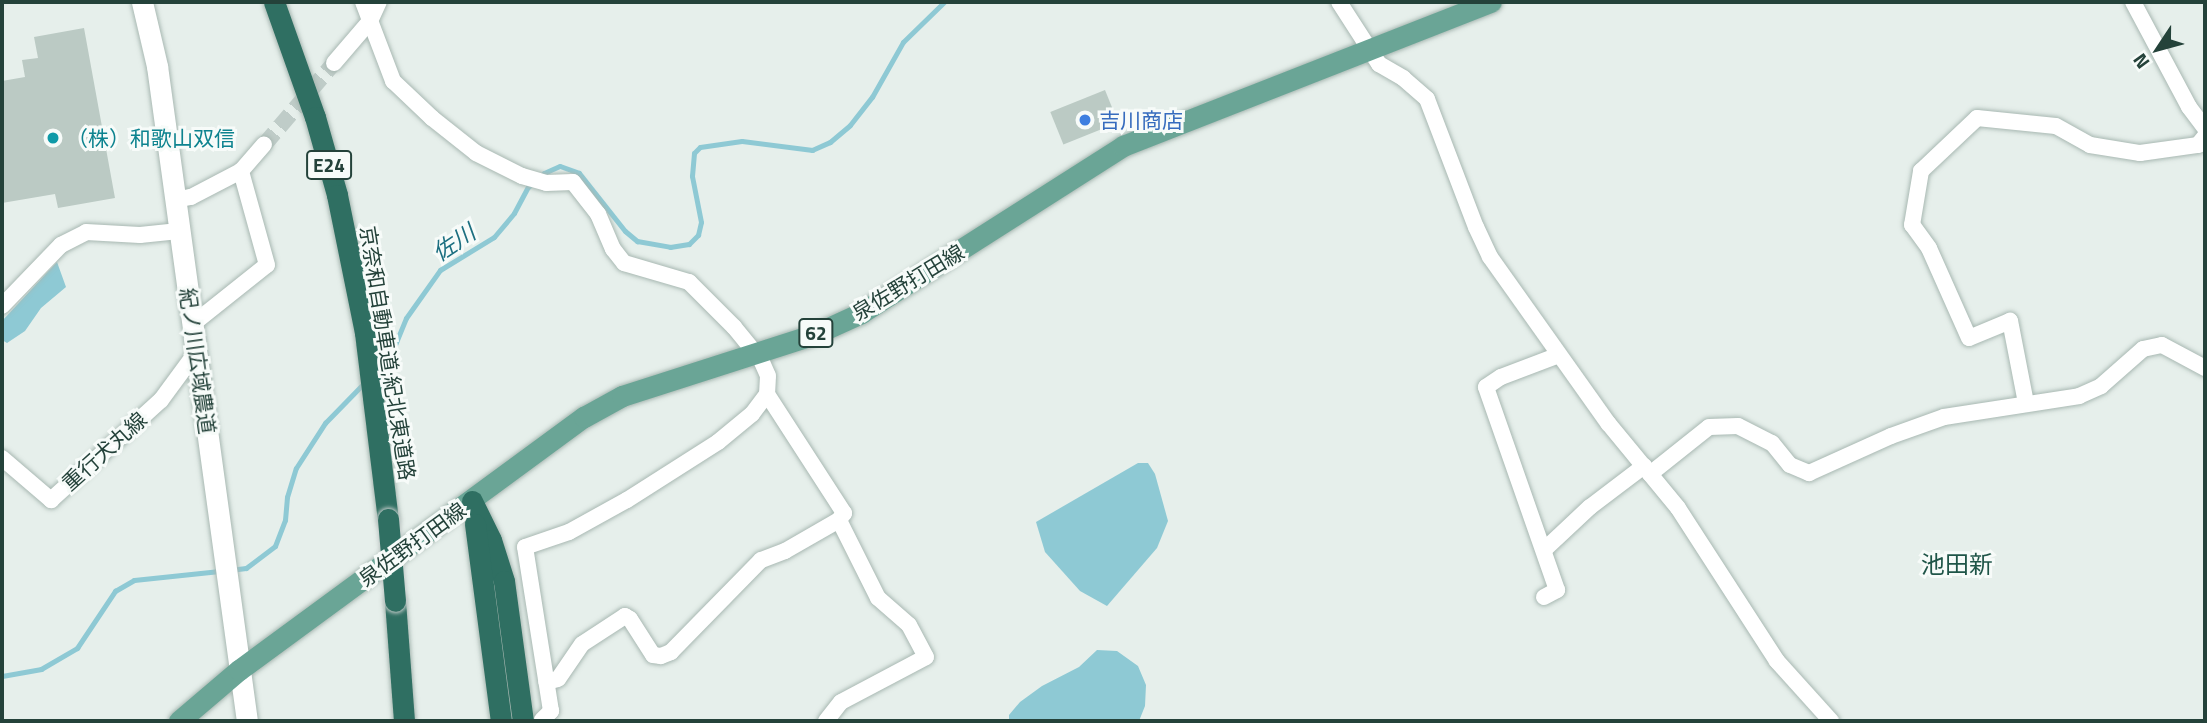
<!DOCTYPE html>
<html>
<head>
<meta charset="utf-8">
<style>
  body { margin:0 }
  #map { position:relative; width:2207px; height:723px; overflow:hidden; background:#e6efeb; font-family:"Titillium Web","Noto Sans JP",sans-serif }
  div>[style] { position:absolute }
  .water>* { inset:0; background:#8ec9d4 }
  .stream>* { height:5px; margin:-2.5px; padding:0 2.5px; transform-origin:2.5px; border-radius:2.5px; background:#8ec9d4 }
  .building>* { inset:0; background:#bbcac4; transform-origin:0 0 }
  .minor-tunnel>* { height:16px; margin-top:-8px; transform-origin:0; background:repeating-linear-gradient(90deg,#bfccc8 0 16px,transparent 0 24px) }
  .roads { filter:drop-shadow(0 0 2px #a8b8b2) drop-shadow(0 0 2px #a8b8b2) }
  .minor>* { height:16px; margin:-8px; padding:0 8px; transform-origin:8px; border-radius:8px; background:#fff }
  .tertiary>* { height:21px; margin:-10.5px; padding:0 10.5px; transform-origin:10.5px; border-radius:10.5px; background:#fff }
  .primary>* { height:21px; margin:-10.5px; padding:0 10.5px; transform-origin:10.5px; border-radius:10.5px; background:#6aa596 }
  .motorway>* { height:21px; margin:-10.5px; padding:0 10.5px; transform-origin:10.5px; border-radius:10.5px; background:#2f6f62 }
  .bridges { filter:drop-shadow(0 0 2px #c2cac8) drop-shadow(0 0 2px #c2cac8) }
  .motorway-bridge>* { height:21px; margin:-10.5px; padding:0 10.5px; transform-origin:10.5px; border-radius:10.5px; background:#2f6f62 }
  .dots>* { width:19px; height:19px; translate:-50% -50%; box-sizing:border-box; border:4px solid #f7fbf9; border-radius:50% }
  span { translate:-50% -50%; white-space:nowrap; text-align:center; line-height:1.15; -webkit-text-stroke:6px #f7fbf9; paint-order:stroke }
  .shield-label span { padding:2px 5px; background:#f7fbf9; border:2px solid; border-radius:5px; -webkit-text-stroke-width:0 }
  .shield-label { font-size:19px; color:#24423a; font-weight:700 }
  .shop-label { font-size:21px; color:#366cbe }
  .left { translate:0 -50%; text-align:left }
  .culture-label { font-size:21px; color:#0d838f }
  .street-label { font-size:21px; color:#24423a }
  .water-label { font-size:23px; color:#1c6f80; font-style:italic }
  .quarter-label { font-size:24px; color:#1f5548 }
  .frame { position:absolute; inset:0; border:4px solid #24423a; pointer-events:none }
  .north { position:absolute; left:2123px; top:14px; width:70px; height:70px; -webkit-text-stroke:5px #f7fbf9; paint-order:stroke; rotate:234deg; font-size:19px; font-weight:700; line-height:28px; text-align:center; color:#24423a }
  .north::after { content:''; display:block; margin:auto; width:24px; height:32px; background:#24423a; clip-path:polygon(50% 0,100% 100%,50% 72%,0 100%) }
</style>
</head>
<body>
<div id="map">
  <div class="water">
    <i style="clip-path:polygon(57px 262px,66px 287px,41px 308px,25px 331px,7px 343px,2px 340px,2px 321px)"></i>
    <i style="clip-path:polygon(1138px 463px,1148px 463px,1155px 474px,1168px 521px,1157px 548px,1107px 606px,1080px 591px,1045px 552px,1036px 522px)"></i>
    <i style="clip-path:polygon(1097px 650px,1117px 651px,1138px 666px,1146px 685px,1145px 706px,1139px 721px,1009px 721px,1009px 715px,1020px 702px,1042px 686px,1079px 667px)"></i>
  </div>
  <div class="stream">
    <i style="left:375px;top:372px;width:21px;rotate:-45deg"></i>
    <i style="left:390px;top:357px;width:42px;rotate:-67.7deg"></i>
    <i style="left:406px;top:318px;width:59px;rotate:-54.7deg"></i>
    <i style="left:440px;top:270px;width:63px;rotate:-31.4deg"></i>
    <i style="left:494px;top:237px;width:31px;rotate:-50deg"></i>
    <i style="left:514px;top:213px;width:30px;rotate:-62deg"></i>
    <i style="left:528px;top:187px;width:21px;rotate:-41deg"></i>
    <i style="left:544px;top:173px;width:17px;rotate:-24deg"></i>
    <i style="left:560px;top:166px;width:20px;rotate:20deg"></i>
    <i style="left:579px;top:173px;width:74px;rotate:51.6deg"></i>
    <i style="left:625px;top:231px;width:16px;rotate:40deg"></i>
    <i style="left:637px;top:241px;width:34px;rotate:10deg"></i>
    <i style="left:670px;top:247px;width:19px;rotate:-9deg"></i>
    <i style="left:689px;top:244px;width:13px;rotate:-45deg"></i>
    <i style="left:698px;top:235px;width:13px;rotate:-77deg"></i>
    <i style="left:701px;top:222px;width:47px;rotate:-101.1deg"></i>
    <i style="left:692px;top:176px;width:23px;rotate:-85deg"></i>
    <i style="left:694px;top:153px;width:8px;rotate:-45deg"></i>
    <i style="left:700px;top:147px;width:42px;rotate:-8.1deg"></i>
    <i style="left:742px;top:141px;width:71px;rotate:7.3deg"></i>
    <i style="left:812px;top:150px;width:20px;rotate:-24deg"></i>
    <i style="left:830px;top:142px;width:26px;rotate:-40deg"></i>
    <i style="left:850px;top:125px;width:36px;rotate:-52deg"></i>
    <i style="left:872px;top:97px;width:63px;rotate:-60.6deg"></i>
    <i style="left:903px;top:42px;width:57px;rotate:-44.3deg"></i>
    <i style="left:230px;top:570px;width:16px;rotate:-7deg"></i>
    <i style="left:246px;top:568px;width:36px;rotate:-37deg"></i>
    <i style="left:275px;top:546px;width:28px;rotate:-69deg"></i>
    <i style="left:285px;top:520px;width:23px;rotate:-85deg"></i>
    <i style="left:287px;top:497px;width:30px;rotate:-73deg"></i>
    <i style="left:296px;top:468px;width:54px;rotate:-57.2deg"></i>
    <i style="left:325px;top:423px;width:59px;rotate:-45.7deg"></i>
    <i style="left:2px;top:676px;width:40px;rotate:-10deg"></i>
    <i style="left:41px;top:669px;width:42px;rotate:-30.3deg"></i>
    <i style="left:77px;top:648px;width:69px;rotate:-56.3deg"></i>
    <i style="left:115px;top:591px;width:22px;rotate:-30deg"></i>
    <i style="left:134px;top:580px;width:86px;rotate:-6deg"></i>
  </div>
  <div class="building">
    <i style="clip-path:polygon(84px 28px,115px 198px,58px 208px,55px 194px,2px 203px,2px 81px,25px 77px,22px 60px,38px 58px,34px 37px)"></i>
    <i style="left:1105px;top:90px;width:35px;height:59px;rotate:68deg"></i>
  </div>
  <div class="minor-tunnel">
    <i style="left:264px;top:145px;width:108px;rotate:-49.5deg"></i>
  </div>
  <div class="roads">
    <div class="minor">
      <i style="left:363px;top:2px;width:85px;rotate:69.2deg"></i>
      <i style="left:393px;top:81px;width:54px;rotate:43.5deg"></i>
      <i style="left:432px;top:118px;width:56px;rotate:38.5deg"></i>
      <i style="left:476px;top:153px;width:51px;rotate:26.6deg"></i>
      <i style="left:522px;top:176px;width:25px;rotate:16deg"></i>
      <i style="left:546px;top:183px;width:27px;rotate:-2deg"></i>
      <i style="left:573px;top:182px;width:41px;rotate:52deg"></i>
      <i style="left:598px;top:214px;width:38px;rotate:67deg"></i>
      <i style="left:613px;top:249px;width:18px;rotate:52deg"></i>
      <i style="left:624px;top:263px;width:68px;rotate:16.3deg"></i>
      <i style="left:689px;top:282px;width:64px;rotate:45deg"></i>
      <i style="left:734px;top:327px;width:43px;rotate:50.7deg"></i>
      <i style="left:761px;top:360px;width:17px;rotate:66deg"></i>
      <i style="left:768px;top:376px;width:18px;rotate:93deg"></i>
      <i style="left:767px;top:394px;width:142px;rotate:57.1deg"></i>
      <i style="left:844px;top:513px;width:9px;rotate:126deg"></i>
      <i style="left:839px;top:520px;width:62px;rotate:150.1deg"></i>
      <i style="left:785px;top:551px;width:26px;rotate:159deg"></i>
      <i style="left:761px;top:560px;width:129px;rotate:134.4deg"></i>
      <i style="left:671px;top:652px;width:11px;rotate:158deg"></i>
      <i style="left:661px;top:656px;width:8px;rotate:-173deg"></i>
      <i style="left:653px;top:655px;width:43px;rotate:-122.6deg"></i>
      <i style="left:630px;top:619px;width:6px;rotate:-149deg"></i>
      <i style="left:625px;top:616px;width:51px;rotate:146.9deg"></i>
      <i style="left:582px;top:644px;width:42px;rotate:124.4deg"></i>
      <i style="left:558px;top:679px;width:12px;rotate:166deg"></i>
      <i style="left:1339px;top:2px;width:74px;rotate:57.2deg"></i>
      <i style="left:1379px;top:64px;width:28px;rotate:30deg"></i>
      <i style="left:1403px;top:78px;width:32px;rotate:41deg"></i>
      <i style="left:1427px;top:99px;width:137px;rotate:69.1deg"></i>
      <i style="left:1476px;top:227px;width:33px;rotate:65deg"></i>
      <i style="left:1490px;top:257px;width:204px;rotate:54.6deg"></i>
      <i style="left:1608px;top:423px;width:110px;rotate:50.5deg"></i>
      <i style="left:1678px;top:508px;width:182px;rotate:57.1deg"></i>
      <i style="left:1777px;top:661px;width:81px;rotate:48deg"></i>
      <i style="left:2133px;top:2px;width:119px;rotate:61.9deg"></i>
      <i style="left:2189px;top:107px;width:26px;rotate:53deg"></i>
      <i style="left:334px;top:63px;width:55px;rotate:-49.4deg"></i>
      <i style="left:370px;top:21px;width:21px;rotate:-65deg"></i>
      <i style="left:175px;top:200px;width:16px;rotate:-11deg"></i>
      <i style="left:191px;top:197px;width:56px;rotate:-27.5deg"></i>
      <i style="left:2px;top:306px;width:85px;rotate:-46deg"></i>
      <i style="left:61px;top:245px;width:28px;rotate:-27deg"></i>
      <i style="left:86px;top:232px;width:54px;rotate:3.2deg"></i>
      <i style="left:140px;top:235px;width:39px;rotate:-6deg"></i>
      <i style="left:194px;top:323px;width:93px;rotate:-38.5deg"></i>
      <i style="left:267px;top:265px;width:98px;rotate:-105.5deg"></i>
      <i style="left:241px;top:171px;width:35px;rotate:-49deg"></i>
      <i style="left:2026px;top:403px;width:84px;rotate:-101deg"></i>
      <i style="left:2010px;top:321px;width:44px;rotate:157.5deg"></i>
      <i style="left:1969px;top:338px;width:98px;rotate:-114deg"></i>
      <i style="left:1929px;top:248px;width:29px;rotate:-126deg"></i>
      <i style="left:1912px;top:225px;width:55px;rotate:-80.5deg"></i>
      <i style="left:1921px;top:171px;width:77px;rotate:-43.4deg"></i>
      <i style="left:1977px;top:118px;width:79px;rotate:5.8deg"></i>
      <i style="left:2056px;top:126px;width:39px;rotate:29deg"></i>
      <i style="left:2090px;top:145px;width:51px;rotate:9.1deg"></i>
      <i style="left:2140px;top:153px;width:59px;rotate:-7.9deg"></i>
      <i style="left:2198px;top:145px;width:11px;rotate:-52deg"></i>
      <i style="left:2px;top:458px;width:65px;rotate:40.6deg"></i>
      <i style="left:51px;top:500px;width:149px;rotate:-42.3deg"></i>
      <i style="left:161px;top:400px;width:61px;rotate:-53.7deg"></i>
      <i style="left:1650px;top:474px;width:75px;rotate:-38.5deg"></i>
      <i style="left:1709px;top:427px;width:29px;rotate:-2deg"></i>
      <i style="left:1738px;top:426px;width:38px;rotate:27deg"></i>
      <i style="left:1772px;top:443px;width:28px;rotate:51deg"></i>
      <i style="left:1790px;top:465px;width:21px;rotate:23deg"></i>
      <i style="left:1809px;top:473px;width:90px;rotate:-24.3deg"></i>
      <i style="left:1891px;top:436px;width:56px;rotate:-19.7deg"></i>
      <i style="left:1944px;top:417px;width:137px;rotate:-8.8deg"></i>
      <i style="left:2079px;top:396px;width:24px;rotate:-24deg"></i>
      <i style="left:2101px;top:386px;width:56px;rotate:-41.4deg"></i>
      <i style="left:2143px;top:349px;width:19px;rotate:-12deg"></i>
      <i style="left:2162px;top:345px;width:49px;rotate:28.1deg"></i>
      <i style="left:1544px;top:550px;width:63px;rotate:-43.1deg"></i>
      <i style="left:1590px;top:507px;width:68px;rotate:-37.2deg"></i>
      <i style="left:1544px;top:597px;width:15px;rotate:-28deg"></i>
      <i style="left:1557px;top:590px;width:215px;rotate:-109.3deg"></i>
      <i style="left:1486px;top:387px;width:18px;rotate:-34deg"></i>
      <i style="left:1501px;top:377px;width:62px;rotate:-20.8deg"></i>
      <i style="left:542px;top:720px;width:13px;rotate:-45deg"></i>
      <i style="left:551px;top:711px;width:166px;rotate:-99deg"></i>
      <i style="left:525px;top:547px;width:46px;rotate:-18.8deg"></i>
      <i style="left:569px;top:532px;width:66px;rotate:-28.9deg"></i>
      <i style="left:627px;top:500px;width:108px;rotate:-32.5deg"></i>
      <i style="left:718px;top:442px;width:44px;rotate:-39.5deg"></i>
      <i style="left:752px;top:414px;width:25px;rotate:-53deg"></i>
      <i style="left:826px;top:721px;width:24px;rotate:-52deg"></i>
      <i style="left:841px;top:702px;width:96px;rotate:-27.9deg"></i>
      <i style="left:926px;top:657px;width:36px;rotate:-118deg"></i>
      <i style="left:909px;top:625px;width:41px;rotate:-138.9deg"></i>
      <i style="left:878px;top:598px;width:87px;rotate:-116.6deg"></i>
    </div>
    <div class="tertiary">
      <i style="left:142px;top:2px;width:66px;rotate:76.8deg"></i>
      <i style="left:157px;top:66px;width:661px;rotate:82.18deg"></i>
    </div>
    <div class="primary">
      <i style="left:179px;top:721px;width:79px;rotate:-40.4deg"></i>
      <i style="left:239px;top:670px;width:428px;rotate:-36.3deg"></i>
      <i style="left:584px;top:417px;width:43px;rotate:-28.9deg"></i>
      <i style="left:622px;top:396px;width:203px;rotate:-17.8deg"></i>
      <i style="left:815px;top:334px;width:51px;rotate:-24.5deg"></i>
      <i style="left:861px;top:313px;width:311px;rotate:-32.5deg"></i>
      <i style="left:1123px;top:146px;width:395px;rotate:-21.4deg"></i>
    </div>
    <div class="motorway">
      <i style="left:274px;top:2px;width:122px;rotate:70.4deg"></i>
      <i style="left:315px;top:117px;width:81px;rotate:74.2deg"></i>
      <i style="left:337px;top:195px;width:141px;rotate:78.5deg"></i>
      <i style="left:365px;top:333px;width:187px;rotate:83deg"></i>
      <i style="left:472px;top:501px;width:43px;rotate:64deg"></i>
      <i style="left:491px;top:540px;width:43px;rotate:72.4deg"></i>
      <i style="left:504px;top:581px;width:141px;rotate:82.3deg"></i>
      <i style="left:475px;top:524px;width:199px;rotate:82.5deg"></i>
      <i style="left:395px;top:601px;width:120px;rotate:85.7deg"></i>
    </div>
  </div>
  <div class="bridges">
    <div class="motorway-bridge">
      <i style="left:388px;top:519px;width:82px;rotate:85.1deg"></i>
    </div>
  </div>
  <div class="dots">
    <i style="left:1085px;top:120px;background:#3f7fe0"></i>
    <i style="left:53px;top:138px;background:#0f9aa8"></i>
  </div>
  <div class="shield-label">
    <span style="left:329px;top:165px">E24</span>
    <span style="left:816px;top:333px">62</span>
  </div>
  <div class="shop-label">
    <span class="left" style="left:1099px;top:120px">吉川商店</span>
  </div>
  <div class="culture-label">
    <span class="left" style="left:67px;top:138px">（株）和歌山双信</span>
  </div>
  <div class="street-label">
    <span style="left:908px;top:282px;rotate:-31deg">泉佐野打田線</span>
    <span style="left:388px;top:353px;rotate:81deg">京奈和自動車道;紀北東道路</span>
    <span style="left:198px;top:361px;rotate:82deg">紀ノ川広域農道</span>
    <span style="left:104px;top:451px;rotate:-42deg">重行犬丸線</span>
    <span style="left:412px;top:544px;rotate:-36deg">泉佐野打田線</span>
  </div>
  <div class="water-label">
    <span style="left:454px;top:243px;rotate:-34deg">佐川</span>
  </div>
  <div class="quarter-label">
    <span style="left:1957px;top:565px">池田新</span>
  </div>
  <div class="frame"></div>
  <div class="north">N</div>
</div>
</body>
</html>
